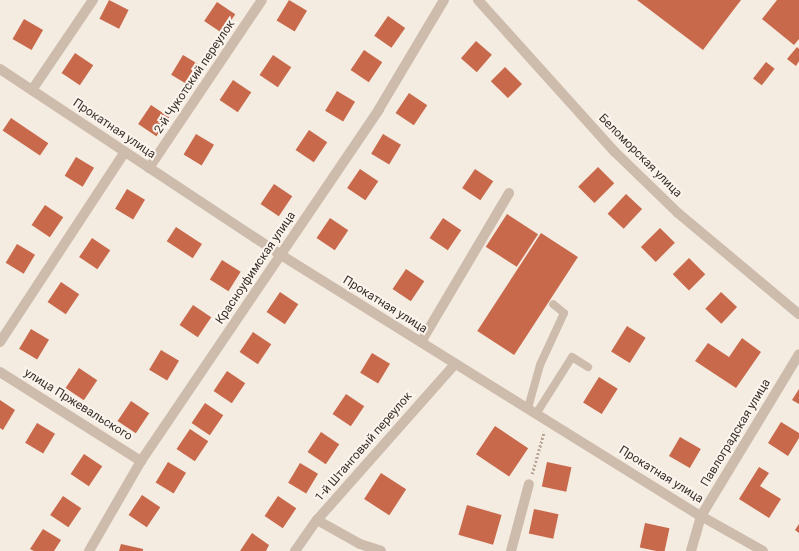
<!DOCTYPE html>
<html>
<head>
<meta charset="utf-8">
<style>
  body { margin:0 }
  #map { position:relative; width:799px; height:551px; overflow:hidden; background:#f4ebe1; font-family:Roboto,sans-serif }
  div>[style] { position:absolute }
  .building>* { inset:0; background:#c8694b; transform-origin:0 0 }
  .path>* { height:2.5px; margin-top:-1.25px; transform-origin:0; background:repeating-linear-gradient(90deg,#b9a596 0 2px,transparent 0 4px) }
  .service>* { height:8px; margin:-4px; padding:0 4px; transform-origin:4px; border-radius:4px; background:#cdbbac }
  .minor>* { height:10px; margin:-5px; padding:0 5px; transform-origin:5px; border-radius:5px; background:#cdbbac }
  .tertiary>* { height:10px; margin:-5px; padding:0 5px; transform-origin:5px; border-radius:5px; background:#cdbbac }
  span { translate:-50% -50%; white-space:nowrap; text-align:center; line-height:1.15; -webkit-text-stroke:4px #fbf5ee; paint-order:stroke }
  .street-label { font-size:12px; color:#3b302b }
</style>
</head>
<body>
<div id="map">
  <div class="building">
    <i style="left:109px;top:0;width:22px;height:21px;rotate:27deg"></i>
    <i style="left:289px;top:0;width:21px;height:24px;rotate:31deg"></i>
    <i style="clip-path:polygon(637px 0,741px 0,703px 50px)"></i>
    <i style="clip-path:polygon(777px 0,799px 0,799px 39px,794px 45px,762px 19px)"></i>
    <i style="left:217px;top:2px;width:22px;height:23px;rotate:34deg"></i>
    <i style="left:388px;top:16px;width:21px;height:24px;rotate:35deg"></i>
    <i style="left:24px;top:19px;width:22px;height:23px;rotate:30deg"></i>
    <i style="left:476px;top:41px;width:21px;height:23px;rotate:41deg"></i>
    <i style="clip-path:polygon(797px 47px,799px 49px,799px 61px,796px 66px,787px 59px)"></i>
    <i style="left:364px;top:50px;width:22px;height:24px;rotate:34deg"></i>
    <i style="left:75px;top:53px;width:22px;height:24px;rotate:34deg"></i>
    <i style="left:183px;top:55px;width:21px;height:23px;rotate:31deg"></i>
    <i style="left:273px;top:55px;width:22px;height:24px;rotate:34deg"></i>
    <i style="left:766px;top:62px;width:11px;height:21px;rotate:38deg"></i>
    <i style="left:505px;top:67px;width:24px;height:20px;rotate:45deg"></i>
    <i style="left:233px;top:80px;width:22px;height:24px;rotate:34deg"></i>
    <i style="left:337px;top:91px;width:21px;height:23px;rotate:31deg"></i>
    <i style="left:409px;top:93px;width:22px;height:24px;rotate:34deg"></i>
    <i style="left:151px;top:105px;width:22px;height:23px;rotate:34deg"></i>
    <i style="left:11px;top:118px;width:45px;height:15px;rotate:34deg"></i>
    <i style="left:309px;top:130px;width:22px;height:24px;rotate:34deg"></i>
    <i style="left:196px;top:134px;width:21px;height:24px;rotate:31deg"></i>
    <i style="left:383px;top:134px;width:21px;height:23px;rotate:31deg"></i>
    <i style="left:76px;top:157px;width:21px;height:22px;rotate:31deg"></i>
    <i style="left:598px;top:167px;width:23px;height:28px;rotate:45deg"></i>
    <i style="left:360px;top:169px;width:22px;height:23px;rotate:34deg"></i>
    <i style="left:475px;top:169px;width:22px;height:23px;rotate:34deg"></i>
    <i style="left:274px;top:184px;width:22px;height:24px;rotate:34deg"></i>
    <i style="left:127px;top:189px;width:21px;height:23px;rotate:31deg"></i>
    <i style="left:626px;top:194px;width:22px;height:27px;rotate:43deg"></i>
    <i style="left:45px;top:205px;width:22px;height:24px;rotate:34deg"></i>
    <i style="left:507px;top:214px;width:37px;height:39px;rotate:33deg"></i>
    <i style="left:330px;top:218px;width:22px;height:24px;rotate:34deg"></i>
    <i style="left:443px;top:218px;width:22px;height:24px;rotate:34deg"></i>
    <i style="left:176px;top:227px;width:31px;height:17px;rotate:33deg"></i>
    <i style="left:660px;top:228px;width:21px;height:27px;rotate:45deg"></i>
    <i style="left:541px;top:233px;width:44px;height:117px;rotate:33deg"></i>
    <i style="left:92px;top:238px;width:22px;height:23px;rotate:34deg"></i>
    <i style="left:17px;top:244px;width:21px;height:22px;rotate:31deg"></i>
    <i style="left:689px;top:258px;width:23px;height:23px;rotate:45deg"></i>
    <i style="left:222px;top:260px;width:22px;height:23px;rotate:32deg"></i>
    <i style="left:406px;top:269px;width:22px;height:24px;rotate:34deg"></i>
    <i style="left:61px;top:282px;width:22px;height:24px;rotate:34deg"></i>
    <i style="left:280px;top:292px;width:22px;height:24px;rotate:34deg"></i>
    <i style="left:721px;top:292px;width:22px;height:23px;rotate:43deg"></i>
    <i style="left:193px;top:305px;width:22px;height:24px;rotate:34deg"></i>
    <i style="left:627px;top:326px;width:22px;height:30px;rotate:32deg"></i>
    <i style="left:31px;top:329px;width:21px;height:23px;rotate:31deg"></i>
    <i style="left:253px;top:332px;width:22px;height:24px;rotate:34deg"></i>
    <i style="clip-path:polygon(742px 338px,761px 352px,736px 388px,695px 361px,708px 343px,729px 357px)"></i>
    <i style="left:161px;top:350px;width:21px;height:23px;rotate:31deg"></i>
    <i style="left:372px;top:353px;width:21px;height:23px;rotate:31deg"></i>
    <i style="left:79px;top:368px;width:22px;height:24px;rotate:34deg"></i>
    <i style="left:227px;top:371px;width:22px;height:24px;rotate:34deg"></i>
    <i style="left:599px;top:377px;width:22px;height:30px;rotate:32deg"></i>
    <i style="clip-path:polygon(799px 389px,799px 404px,792px 400px)"></i>
    <i style="left:346px;top:394px;width:22px;height:24px;rotate:34deg"></i>
    <i style="clip-path:polygon(0 400px,15px 410px,3px 430px,0 428px)"></i>
    <i style="left:131px;top:401px;width:22px;height:24px;rotate:34deg"></i>
    <i style="left:205px;top:403px;width:22px;height:24px;rotate:34deg"></i>
    <i style="clip-path:polygon(781px 422px,799px 433px,799px 438px,788px 456px,768px 443px)"></i>
    <i style="left:37px;top:423px;width:21px;height:23px;rotate:31deg"></i>
    <i style="left:495px;top:426px;width:40px;height:34px;rotate:34deg"></i>
    <i style="left:190px;top:429px;width:22px;height:24px;rotate:34deg"></i>
    <i style="left:321px;top:432px;width:22px;height:24px;rotate:34deg"></i>
    <i style="left:680px;top:437px;width:24px;height:22px;rotate:30deg"></i>
    <i style="left:84px;top:454px;width:22px;height:24px;rotate:34deg"></i>
    <i style="left:168px;top:462px;width:21px;height:24px;rotate:31deg"></i>
    <i style="left:547px;top:462px;width:25px;height:25px;rotate:12deg"></i>
    <i style="left:300px;top:463px;width:21px;height:23px;rotate:31deg"></i>
    <i style="clip-path:polygon(759px 467px,769px 473px,760px 486px,781px 499px,769px 518px,739px 499px)"></i>
    <i style="left:381px;top:473px;width:30px;height:31px;rotate:33deg"></i>
    <i style="left:142px;top:495px;width:22px;height:24px;rotate:34deg"></i>
    <i style="left:63px;top:496px;width:22px;height:23px;rotate:34deg"></i>
    <i style="left:278px;top:496px;width:22px;height:24px;rotate:34deg"></i>
    <i style="left:467px;top:505px;width:36px;height:31px;rotate:16deg"></i>
    <i style="left:534px;top:509px;width:25px;height:25px;rotate:12deg"></i>
    <i style="left:645px;top:523px;width:25px;height:25px;rotate:12deg"></i>
    <i style="clip-path:polygon(799px 524px,799px 533px,795px 530px)"></i>
    <i style="clip-path:polygon(43px 529px,61px 540px,54px 551px,34px 551px,30px 549px)"></i>
    <i style="clip-path:polygon(252px 533px,269px 545px,266px 551px,240px 551px)"></i>
    <i style="clip-path:polygon(121px 544px,143px 549px,143px 551px,119px 551px)"></i>
  </div>
  <div class="path">
    <i style="left:532px;top:474px;width:44px;rotate:-74.1deg"></i>
  </div>
  <div class="service">
    <i style="left:528px;top:408px;width:45px;rotate:-74.4deg"></i>
    <i style="left:540px;top:365px;width:57px;rotate:-65.2deg"></i>
    <i style="left:564px;top:313px;width:14px;rotate:-141deg"></i>
    <i style="left:536px;top:414px;width:67px;rotate:-57.7deg"></i>
    <i style="left:572px;top:357px;width:19px;rotate:32deg"></i>
  </div>
  <div class="minor">
    <i style="left:478px;top:0;width:205px;rotate:48deg"></i>
    <i style="left:615px;top:152px;width:88px;rotate:44.1deg"></i>
    <i style="left:678px;top:213px;width:158px;rotate:39.9deg"></i>
    <i style="left:0;top:69px;width:337px;rotate:33.5deg"></i>
    <i style="left:281px;top:255px;width:494px;rotate:31.9deg"></i>
    <i style="left:701px;top:516px;width:71px;rotate:29.4deg"></i>
    <i style="left:32px;top:90px;width:109px;rotate:-55.9deg"></i>
    <i style="left:149px;top:168px;width:202px;rotate:-56.1deg"></i>
    <i style="left:0;top:342px;width:227px;rotate:-56.7deg"></i>
    <i style="left:421px;top:342px;width:173px;rotate:-59.4deg"></i>
    <i style="left:0;top:372px;width:167px;rotate:32.3deg"></i>
    <i style="left:317px;top:520px;width:49px;rotate:29.2deg"></i>
    <i style="left:360px;top:544px;width:22px;rotate:18deg"></i>
    <i style="left:295px;top:551px;width:38px;rotate:-55deg"></i>
    <i style="left:317px;top:520px;width:208px;rotate:-48.5deg"></i>
    <i style="left:511px;top:551px;width:69px;rotate:-75deg"></i>
    <i style="left:691px;top:551px;width:36px;rotate:-74deg"></i>
    <i style="left:701px;top:516px;width:189px;rotate:-58.8deg"></i>
  </div>
  <div class="tertiary">
    <i style="left:89px;top:551px;width:104px;rotate:-60deg"></i>
    <i style="left:141px;top:461px;width:425px;rotate:-55.9deg"></i>
    <i style="left:379px;top:109px;width:127px;rotate:-59.2deg"></i>
  </div>
  <div class="street-label">
    <span style="left:195px;top:77px;rotate:-56deg">2-й Чукотский переулок</span>
    <span style="left:114px;top:129px;rotate:34deg">Прокатная улица</span>
    <span style="left:640px;top:156px;rotate:45deg">Беломорская улица</span>
    <span style="left:256px;top:268px;rotate:-56deg">Красноуфимская улица</span>
    <span style="left:385px;top:305px;rotate:32deg">Прокатная улица</span>
    <span style="left:78px;top:405px;rotate:32deg">улица Пржевальского</span>
    <span style="left:736px;top:433px;rotate:-59deg">Павлоградская улица</span>
    <span style="left:364px;top:447px;rotate:-49deg">1-й Штанговый переулок</span>
    <span style="left:661px;top:475px;rotate:32deg">Прокатная улица</span>
  </div>
</div>
</body>
</html>
